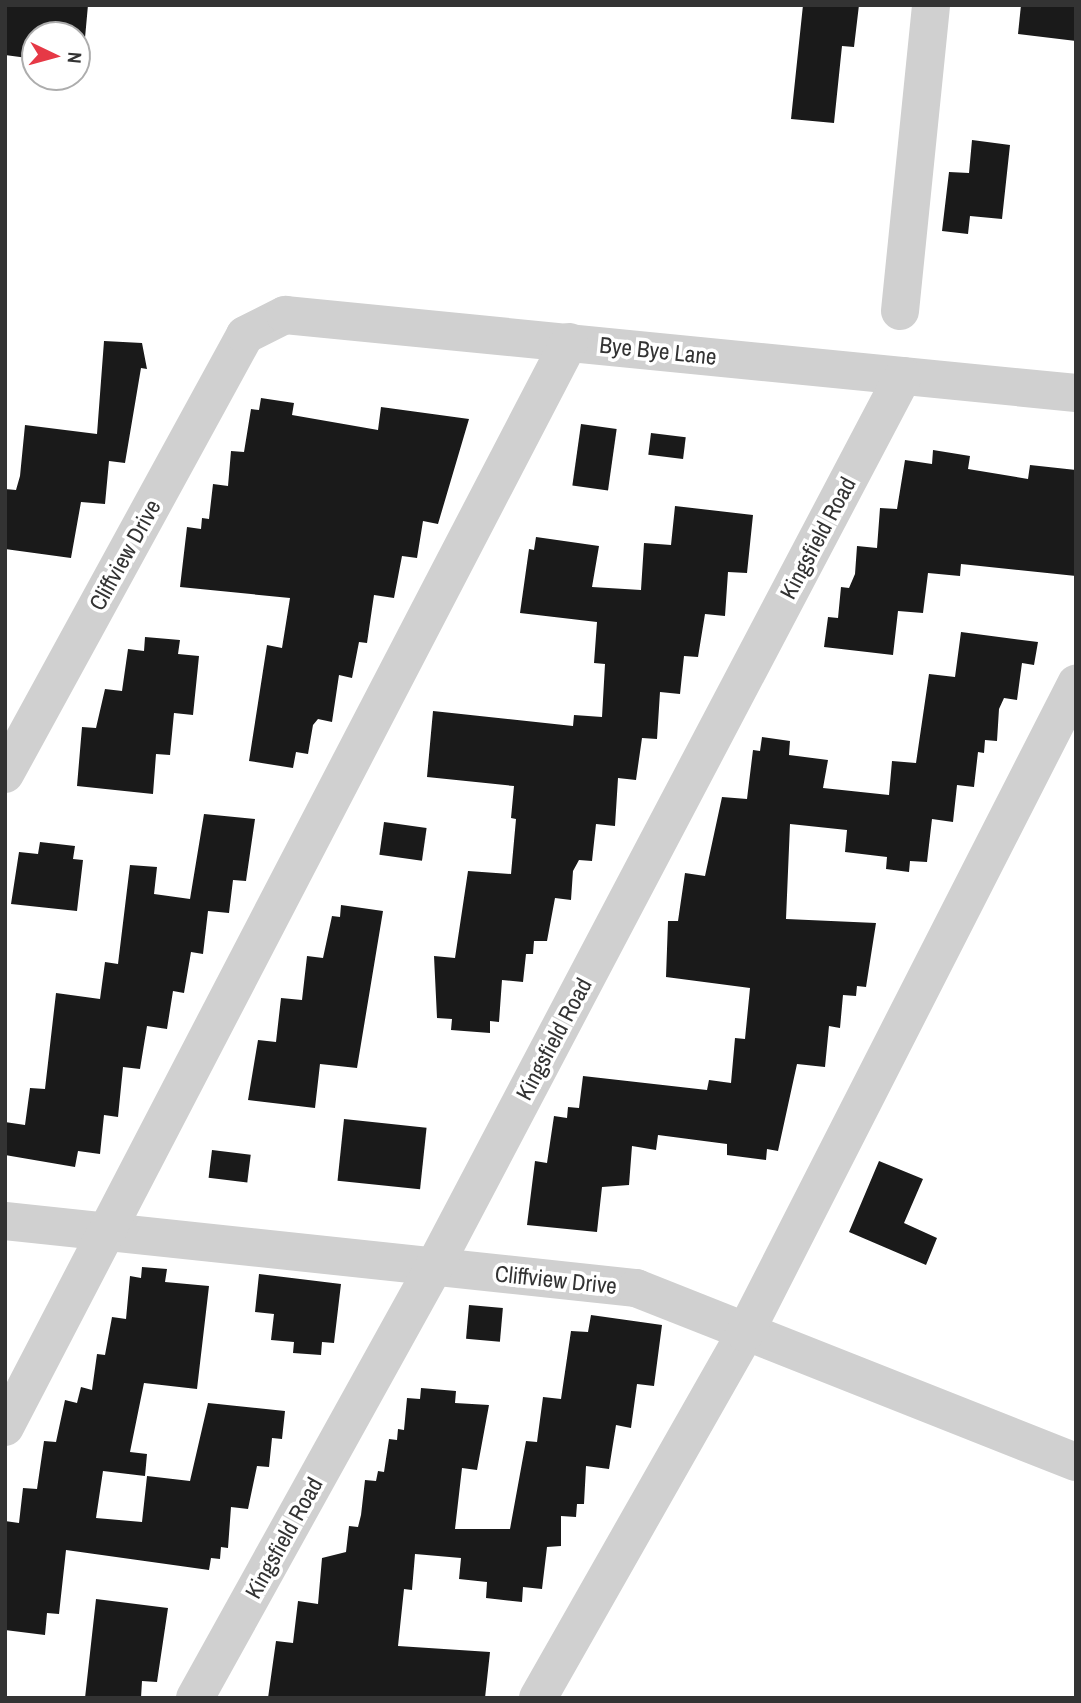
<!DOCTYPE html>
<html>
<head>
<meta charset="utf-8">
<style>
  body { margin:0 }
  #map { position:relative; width:1081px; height:1703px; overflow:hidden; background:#fff; font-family:"Archivo Narrow",sans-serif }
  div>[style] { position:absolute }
  .building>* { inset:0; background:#1a1a1a; transform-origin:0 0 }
  .minor>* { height:38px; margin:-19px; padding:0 19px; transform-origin:19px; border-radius:19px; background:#d0d0d0 }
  span { translate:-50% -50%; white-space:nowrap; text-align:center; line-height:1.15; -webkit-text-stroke:7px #fff; paint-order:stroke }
  .street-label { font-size:23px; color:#333 }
  .frame { position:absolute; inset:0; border:7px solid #333; pointer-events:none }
  .north { position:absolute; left:21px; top:21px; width:70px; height:70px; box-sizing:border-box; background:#fff; border:2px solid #adadad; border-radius:50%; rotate:95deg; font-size:19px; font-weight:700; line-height:28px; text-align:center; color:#333 }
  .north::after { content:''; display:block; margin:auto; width:24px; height:32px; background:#e63946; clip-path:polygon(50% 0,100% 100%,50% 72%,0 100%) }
</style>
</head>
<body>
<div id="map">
  <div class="building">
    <i style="clip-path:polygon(5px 5px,88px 5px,85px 38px,35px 33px,35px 59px,5px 55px)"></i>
    <i style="clip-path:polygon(803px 5px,859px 5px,854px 47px,842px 46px,834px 123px,791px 119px)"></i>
    <i style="clip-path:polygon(1021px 5px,1076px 5px,1076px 41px,1018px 34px)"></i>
    <i style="clip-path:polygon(972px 140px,1010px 145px,1002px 219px,970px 216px,968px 234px,942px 231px,949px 172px,969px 173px)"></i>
    <i style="clip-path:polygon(104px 341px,142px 343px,147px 369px,141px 368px,125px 463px,109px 461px,105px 504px,81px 502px,71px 558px,5px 549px,5px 489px,16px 490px,20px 476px,25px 425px,97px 434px)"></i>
    <i style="clip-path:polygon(261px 398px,294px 403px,292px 415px,378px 430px,381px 407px,469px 419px,438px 524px,423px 521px,417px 558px,402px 556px,394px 598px,374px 595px,367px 643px,359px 642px,352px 678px,339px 675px,332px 722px,318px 719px,313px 725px,308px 754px,296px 752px,293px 768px,249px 761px,267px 645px,282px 648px,290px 598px,180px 587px,187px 527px,201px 529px,202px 518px,209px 519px,213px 484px,228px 486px,231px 451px,244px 452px,251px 409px,259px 410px)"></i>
    <i style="left:581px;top:424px;width:36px;height:62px;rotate:8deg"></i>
    <i style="left:651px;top:433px;width:35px;height:22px;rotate:7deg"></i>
    <i style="clip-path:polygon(933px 450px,970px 456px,968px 469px,1028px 479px,1030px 465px,1076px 470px,1076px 576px,961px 564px,960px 576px,928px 573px,923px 613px,898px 611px,893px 655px,824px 647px,828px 617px,838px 618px,841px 587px,849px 588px,855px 574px,857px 546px,877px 548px,880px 508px,897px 509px,905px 460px,932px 464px)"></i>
    <i style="clip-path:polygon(675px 506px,753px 515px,747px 573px,728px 572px,725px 616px,705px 614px,698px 657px,684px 656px,680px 694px,660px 692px,657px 739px,642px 738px,636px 780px,618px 778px,615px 826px,596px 824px,592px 861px,579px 860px,573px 871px,571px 900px,555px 898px,547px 941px,534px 941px,533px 954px,526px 954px,523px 982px,502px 980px,499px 1022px,490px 1021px,490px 1033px,451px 1030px,452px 1019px,437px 1018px,434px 956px,455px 958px,468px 871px,511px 874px,516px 819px,511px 818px,514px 786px,427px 777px,433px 711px,573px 726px,574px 715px,602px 717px,605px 664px,594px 663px,597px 622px,520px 613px,529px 549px,534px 550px,536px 537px,599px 546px,592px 587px,641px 590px,644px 543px,671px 545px)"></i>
    <i style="clip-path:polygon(961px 632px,1038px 642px,1034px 665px,1022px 663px,1017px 700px,1004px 698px,999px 709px,997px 741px,985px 740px,984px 753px,978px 752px,974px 787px,957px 785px,953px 822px,932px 819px,927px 862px,910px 861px,909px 872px,886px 869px,887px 857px,845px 852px,847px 830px,790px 824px,786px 919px,876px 923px,866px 987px,857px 986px,856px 996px,843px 995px,840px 1028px,829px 1026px,825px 1067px,797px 1064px,778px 1151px,767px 1149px,766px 1160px,727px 1155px,727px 1144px,658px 1135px,656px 1150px,632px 1146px,629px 1185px,602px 1187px,597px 1232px,527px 1225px,535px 1161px,547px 1163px,554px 1116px,567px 1118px,568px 1107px,579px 1108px,583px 1076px,707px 1090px,709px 1080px,731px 1083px,735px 1038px,745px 1039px,750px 988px,666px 977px,668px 921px,678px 921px,685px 873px,705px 876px,722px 797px,747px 799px,753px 750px,760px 751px,762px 737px,790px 741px,789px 755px,828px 760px,823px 788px,889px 795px,892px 761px,916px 763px,929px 674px,955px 677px)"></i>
    <i style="clip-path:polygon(145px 637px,180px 640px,178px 654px,199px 656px,193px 715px,174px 713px,170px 755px,156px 754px,153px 794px,77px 786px,82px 727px,96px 728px,105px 689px,122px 691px,128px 649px,144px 651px)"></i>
    <i style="clip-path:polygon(204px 814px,255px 819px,246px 881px,233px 880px,229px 913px,208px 911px,203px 954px,191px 952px,184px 993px,173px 991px,167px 1029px,147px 1026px,140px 1069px,123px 1067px,118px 1117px,104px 1115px,100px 1154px,78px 1151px,75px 1167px,5px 1155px,5px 1122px,25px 1125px,30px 1088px,45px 1089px,56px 993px,100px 999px,105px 962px,118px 964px,130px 865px,157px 867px,154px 894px,190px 899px)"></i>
    <i style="left:384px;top:822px;width:43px;height:33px;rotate:8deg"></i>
    <i style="clip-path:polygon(40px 842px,75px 846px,73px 859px,83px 860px,77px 911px,11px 904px,19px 852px,38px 854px)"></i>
    <i style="clip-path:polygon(341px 905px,383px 911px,357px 1068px,320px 1064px,315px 1108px,248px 1100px,258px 1040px,276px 1042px,281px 998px,302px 1000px,307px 956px,323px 958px,332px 916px,340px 917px)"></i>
    <i style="left:344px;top:1119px;width:83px;height:62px;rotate:6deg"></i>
    <i style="left:212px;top:1150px;width:39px;height:28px;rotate:7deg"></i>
    <i style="clip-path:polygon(879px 1161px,923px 1179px,904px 1223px,937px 1238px,926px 1265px,849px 1232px)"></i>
    <i style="clip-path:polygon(142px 1267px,167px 1269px,165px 1282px,209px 1286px,197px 1389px,144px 1383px,130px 1452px,147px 1454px,145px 1476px,103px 1471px,96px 1518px,142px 1522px,147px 1476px,190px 1481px,208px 1403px,285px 1411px,282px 1439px,272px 1438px,269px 1467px,257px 1466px,248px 1509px,231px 1507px,228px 1548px,221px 1547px,220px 1559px,211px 1558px,209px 1570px,66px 1550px,59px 1614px,47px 1613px,45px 1635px,5px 1630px,5px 1521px,19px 1523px,23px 1488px,37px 1489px,44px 1441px,56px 1442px,65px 1400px,77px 1403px,81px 1387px,92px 1390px,97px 1354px,105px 1355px,112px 1317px,126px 1319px,130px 1276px,141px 1278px)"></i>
    <i style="clip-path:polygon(259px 1274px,341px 1284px,334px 1343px,322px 1342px,321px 1355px,293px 1353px,294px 1342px,271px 1340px,274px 1314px,255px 1312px)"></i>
    <i style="left:469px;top:1305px;width:34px;height:34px;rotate:5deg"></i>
    <i style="clip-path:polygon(591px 1315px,662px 1325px,654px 1386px,637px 1384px,631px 1428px,616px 1425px,609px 1469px,586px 1466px,584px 1504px,577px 1504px,576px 1517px,561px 1516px,561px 1546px,547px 1547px,542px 1589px,523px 1587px,522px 1602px,486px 1598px,487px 1582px,459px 1579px,461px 1558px,415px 1554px,412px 1590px,404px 1589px,398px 1646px,490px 1652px,485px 1698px,268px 1698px,276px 1641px,293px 1643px,298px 1601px,318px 1604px,322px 1558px,346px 1552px,349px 1526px,358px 1527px,361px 1515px,365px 1480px,376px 1481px,378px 1471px,384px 1472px,389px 1439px,397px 1440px,398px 1429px,404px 1430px,407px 1398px,420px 1399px,421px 1388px,456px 1391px,455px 1403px,489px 1405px,477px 1470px,462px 1468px,455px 1529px,510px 1529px,526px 1441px,537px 1442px,543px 1397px,561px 1399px,571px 1331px,588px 1332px)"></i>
    <i style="clip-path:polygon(96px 1599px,168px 1608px,157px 1682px,142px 1681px,141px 1698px,85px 1698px)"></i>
  </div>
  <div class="minor">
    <i style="left:900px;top:311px;width:308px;rotate:-84.2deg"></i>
    <i style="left:5px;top:774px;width:500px;rotate:-61.33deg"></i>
    <i style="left:245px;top:335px;width:45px;rotate:-26.6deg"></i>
    <i style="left:285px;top:315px;width:795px;rotate:5.63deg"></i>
    <i style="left:5px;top:1221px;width:635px;rotate:6.06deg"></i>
    <i style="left:636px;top:1288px;width:473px;rotate:21.6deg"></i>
    <i style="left:5px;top:1427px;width:1223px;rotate:-62.53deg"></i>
    <i style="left:195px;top:1698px;width:493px;rotate:-61deg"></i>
    <i style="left:434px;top:1267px;width:1007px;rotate:-62.24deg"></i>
    <i style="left:538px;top:1698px;width:420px;rotate:-60.4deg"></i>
    <i style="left:745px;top:1333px;width:729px;rotate:-62.98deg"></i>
  </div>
  <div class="street-label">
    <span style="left:658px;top:351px;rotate:6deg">Bye Bye Lane</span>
    <span style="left:818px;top:538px;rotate:-62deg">Kingsfield Road</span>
    <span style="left:125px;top:555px;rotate:-61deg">Cliffview Drive</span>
    <span style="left:554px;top:1039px;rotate:-62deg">Kingsfield Road</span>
    <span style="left:556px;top:1280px;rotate:6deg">Cliffview Drive</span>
    <span style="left:284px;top:1538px;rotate:-61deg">Kingsfield Road</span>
  </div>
  <div class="frame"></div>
  <div class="north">N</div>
</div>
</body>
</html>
